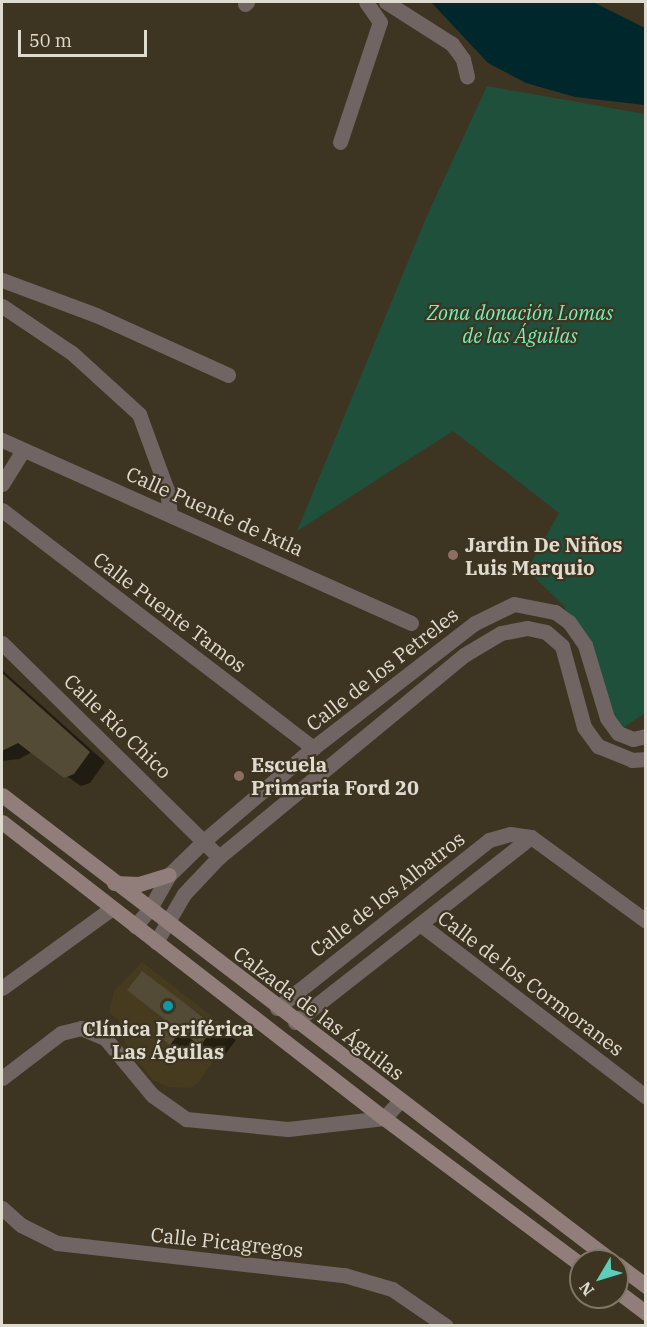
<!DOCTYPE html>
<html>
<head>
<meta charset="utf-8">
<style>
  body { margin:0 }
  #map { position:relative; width:647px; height:1327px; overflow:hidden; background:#3d3521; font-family:"IBM Plex Serif",serif }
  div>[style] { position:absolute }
  .built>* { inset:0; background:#463b1f }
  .green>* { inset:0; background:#1e503b }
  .water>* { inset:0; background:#00272c }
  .shadow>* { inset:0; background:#0007 }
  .building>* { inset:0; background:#544b36 }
  .minor>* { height:15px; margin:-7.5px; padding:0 7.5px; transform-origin:7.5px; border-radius:7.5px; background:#706563 }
  .secondary>* { height:15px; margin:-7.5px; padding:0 7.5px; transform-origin:7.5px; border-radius:7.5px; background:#917e7b }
  .dots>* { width:16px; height:16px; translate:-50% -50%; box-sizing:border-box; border:3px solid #3d3521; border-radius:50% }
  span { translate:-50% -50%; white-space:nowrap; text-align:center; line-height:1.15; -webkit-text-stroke:4.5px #3d3521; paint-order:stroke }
  .park-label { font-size:20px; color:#71f2bb; font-style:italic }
  .street-label { font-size:20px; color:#e0dbcf }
  .poi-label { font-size:20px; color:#e0dbcf; font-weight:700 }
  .left { translate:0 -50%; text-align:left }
  .frame { position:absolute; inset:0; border:3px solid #e0dbcf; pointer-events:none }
  .north { position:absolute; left:569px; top:1249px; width:60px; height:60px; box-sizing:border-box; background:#3d3521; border:2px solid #7e7767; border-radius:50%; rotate:232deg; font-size:16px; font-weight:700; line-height:24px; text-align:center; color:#e0dbcf }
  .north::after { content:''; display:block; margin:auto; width:21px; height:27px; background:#5bcebc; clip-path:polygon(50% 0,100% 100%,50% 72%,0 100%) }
  .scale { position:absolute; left:18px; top:30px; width:129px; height:27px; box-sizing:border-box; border:3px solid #e0dbcf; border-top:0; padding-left:8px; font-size:18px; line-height:21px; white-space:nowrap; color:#e0dbcf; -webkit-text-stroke:4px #3d3521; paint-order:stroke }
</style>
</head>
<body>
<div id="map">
  <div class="built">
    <i style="clip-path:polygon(142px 962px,232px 1032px,199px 1082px,190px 1088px,169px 1087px,153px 1080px,132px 1056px,121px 1034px,119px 1020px,109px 1013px,114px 991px)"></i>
  </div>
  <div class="green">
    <i style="clip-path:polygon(487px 86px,645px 114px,645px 713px,617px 732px,564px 606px,527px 570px,559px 513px,453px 431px,297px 531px,426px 218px)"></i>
  </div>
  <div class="water">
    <i style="clip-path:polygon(431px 2px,593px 2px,645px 28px,645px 105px,575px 97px,526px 83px,488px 63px)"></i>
  </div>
  <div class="shadow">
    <i style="clip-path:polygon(2px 670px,105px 762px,90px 783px,81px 786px,32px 752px,19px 759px,2px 761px)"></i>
    <i style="clip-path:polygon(142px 973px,236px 1040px,223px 1057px,201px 1045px,193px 1056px,171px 1044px,170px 1021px)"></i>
  </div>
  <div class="building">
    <i style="clip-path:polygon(2px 673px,90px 752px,74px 774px,64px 778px,18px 743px,2px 751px)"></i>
    <i style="clip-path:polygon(142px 971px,215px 1026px,200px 1046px,181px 1031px,170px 1045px,157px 1035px,168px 1022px,127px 990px)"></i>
  </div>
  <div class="minor">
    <i style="left:386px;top:2px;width:78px;rotate:32.5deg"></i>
    <i style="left:452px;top:44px;width:19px;rotate:54deg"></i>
    <i style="left:463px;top:59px;width:18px;rotate:77deg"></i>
    <i style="left:245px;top:4px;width:3px;rotate:-45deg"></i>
    <i style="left:340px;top:142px;width:126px;rotate:-71.6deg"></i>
    <i style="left:380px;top:22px;width:24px;rotate:-125deg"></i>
    <i style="left:2px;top:280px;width:100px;rotate:20.4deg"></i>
    <i style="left:96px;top:315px;width:145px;rotate:24.4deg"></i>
    <i style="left:2px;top:306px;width:84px;rotate:33.9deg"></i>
    <i style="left:72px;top:353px;width:91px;rotate:42.3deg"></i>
    <i style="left:139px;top:414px;width:81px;rotate:69.8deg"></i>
    <i style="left:167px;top:490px;width:23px;rotate:83deg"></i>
    <i style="left:2px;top:440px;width:448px;rotate:24.1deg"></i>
    <i style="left:2px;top:484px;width:40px;rotate:-58deg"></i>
    <i style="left:2px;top:510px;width:392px;rotate:37.4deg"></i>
    <i style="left:2px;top:643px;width:305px;rotate:44.6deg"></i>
    <i style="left:420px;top:924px;width:285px;rotate:37.4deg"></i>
    <i style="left:135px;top:926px;width:21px;rotate:-49deg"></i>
    <i style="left:149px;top:910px;width:40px;rotate:-60.3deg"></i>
    <i style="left:169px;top:875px;width:52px;rotate:-44.2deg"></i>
    <i style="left:206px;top:839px;width:140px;rotate:-40.4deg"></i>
    <i style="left:313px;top:748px;width:205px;rotate:-37.7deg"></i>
    <i style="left:475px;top:623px;width:43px;rotate:-26deg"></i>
    <i style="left:514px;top:604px;width:42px;rotate:11deg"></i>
    <i style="left:555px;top:612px;width:17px;rotate:36deg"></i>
    <i style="left:569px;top:622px;width:28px;rotate:55deg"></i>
    <i style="left:585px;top:645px;width:76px;rotate:73.2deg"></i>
    <i style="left:607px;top:718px;width:19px;rotate:54deg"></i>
    <i style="left:618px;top:733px;width:16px;rotate:22deg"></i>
    <i style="left:633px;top:739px;width:13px;rotate:-13deg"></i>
    <i style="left:156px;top:942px;width:56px;rotate:-59.7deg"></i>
    <i style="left:184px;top:894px;width:51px;rotate:-46.6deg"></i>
    <i style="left:219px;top:857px;width:318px;rotate:-39.5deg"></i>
    <i style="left:464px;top:655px;width:43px;rotate:-30.7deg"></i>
    <i style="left:501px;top:633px;width:26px;rotate:-11deg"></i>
    <i style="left:527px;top:628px;width:19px;rotate:12deg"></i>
    <i style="left:546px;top:632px;width:21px;rotate:41deg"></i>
    <i style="left:562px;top:646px;width:84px;rotate:74.8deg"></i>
    <i style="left:584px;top:727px;width:24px;rotate:54deg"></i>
    <i style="left:598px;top:746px;width:37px;rotate:22deg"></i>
    <i style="left:632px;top:760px;width:14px;rotate:-4deg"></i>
    <i style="left:2px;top:988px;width:136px;rotate:-36deg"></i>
    <i style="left:277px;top:1008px;width:270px;rotate:-38.4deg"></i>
    <i style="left:489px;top:840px;width:22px;rotate:-16deg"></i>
    <i style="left:510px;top:834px;width:21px;rotate:8deg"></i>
    <i style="left:531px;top:837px;width:142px;rotate:36.1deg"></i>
    <i style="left:295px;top:1022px;width:300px;rotate:-38.1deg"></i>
    <i style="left:2px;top:1078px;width:74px;rotate:-37.3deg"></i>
    <i style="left:61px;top:1033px;width:21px;rotate:-14deg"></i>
    <i style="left:81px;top:1028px;width:26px;rotate:23deg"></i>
    <i style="left:105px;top:1038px;width:74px;rotate:50.5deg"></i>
    <i style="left:152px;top:1095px;width:42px;rotate:35.2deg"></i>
    <i style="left:186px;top:1119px;width:102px;rotate:5.6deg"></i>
    <i style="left:288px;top:1129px;width:97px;rotate:-6.5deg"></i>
    <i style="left:384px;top:1118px;width:23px;rotate:-47deg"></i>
    <i style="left:2px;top:1208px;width:25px;rotate:42deg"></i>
    <i style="left:21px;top:1225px;width:40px;rotate:26.6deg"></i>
    <i style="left:57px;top:1243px;width:289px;rotate:6.4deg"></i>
    <i style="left:344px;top:1275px;width:50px;rotate:16.3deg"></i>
    <i style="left:392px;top:1289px;width:65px;rotate:34.4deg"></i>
  </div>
  <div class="secondary">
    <i style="left:2px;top:795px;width:768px;rotate:37.38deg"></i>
    <i style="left:2px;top:822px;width:483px;rotate:37.8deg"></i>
    <i style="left:384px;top:1118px;width:246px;rotate:36.7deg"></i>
    <i style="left:114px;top:883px;width:25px;rotate:2deg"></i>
    <i style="left:139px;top:884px;width:31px;rotate:-17deg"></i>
    <i style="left:617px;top:1264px;width:36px;rotate:37deg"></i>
    <i style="left:617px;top:1291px;width:36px;rotate:37deg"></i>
  </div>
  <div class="dots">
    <i style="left:453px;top:555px;background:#8d6e63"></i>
    <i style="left:239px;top:776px;background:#8d6e63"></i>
    <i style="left:168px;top:1006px;background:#0f9aa8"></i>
  </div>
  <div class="park-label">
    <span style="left:520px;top:324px">Zona donación Lomas<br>de las Águilas</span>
  </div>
  <div class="street-label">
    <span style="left:215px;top:511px;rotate:24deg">Calle Puente de Ixtla</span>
    <span style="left:170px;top:612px;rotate:37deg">Calle Puente Tamos</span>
    <span style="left:382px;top:669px;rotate:-38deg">Calle de los Petreles</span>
    <span style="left:118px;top:726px;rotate:44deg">Calle Río Chico</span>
    <span style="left:387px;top:894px;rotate:-38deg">Calle de los Albatros</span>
    <span style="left:531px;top:983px;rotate:37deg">Calle de los Cormoranes</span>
    <span style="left:319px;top:1013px;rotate:37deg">Calzada de las Águilas</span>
    <span style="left:227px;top:1242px;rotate:6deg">Calle Picagregos</span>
  </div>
  <div class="poi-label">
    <span class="left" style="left:465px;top:556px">Jardin De Niños<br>Luis Marquio</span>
    <span class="left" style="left:251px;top:776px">Escuela<br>Primaria Ford 20</span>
    <span style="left:168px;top:1040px">Clínica Periférica<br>Las Águilas</span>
  </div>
  <div class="frame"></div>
  <div class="north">N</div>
  <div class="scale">50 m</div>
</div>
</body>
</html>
